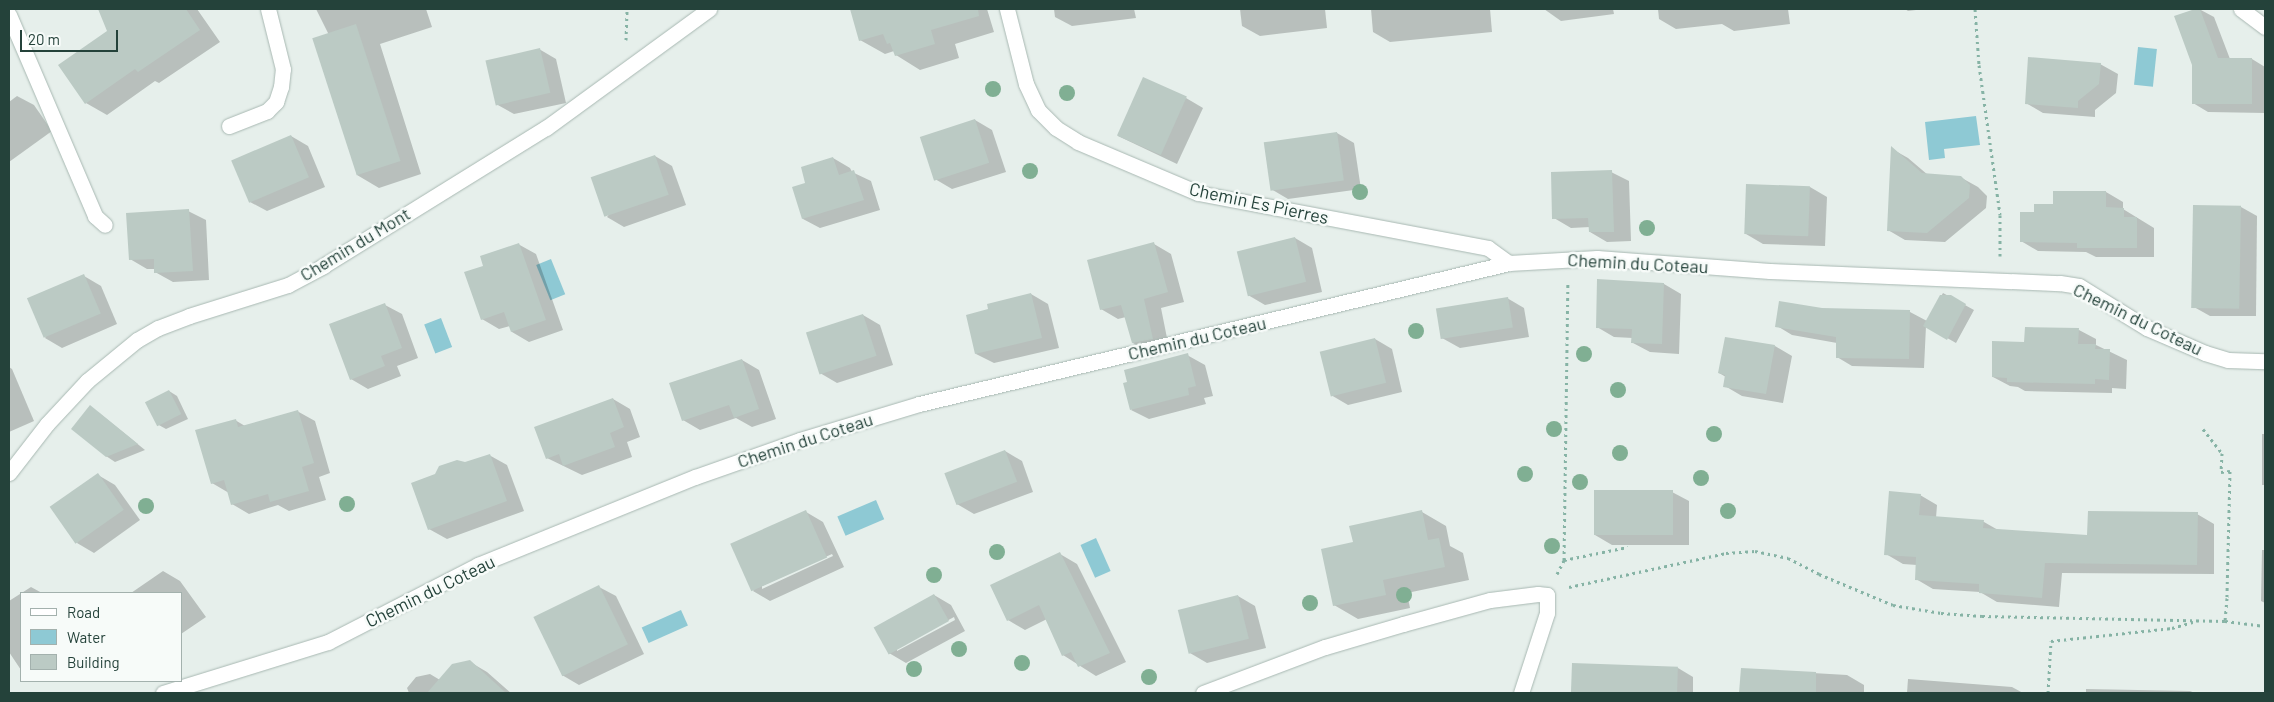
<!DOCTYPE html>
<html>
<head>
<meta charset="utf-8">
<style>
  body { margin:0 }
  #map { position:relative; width:2274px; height:702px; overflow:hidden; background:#e6efeb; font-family:Barlow,sans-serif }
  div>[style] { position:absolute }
  .water>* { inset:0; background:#8ec9d4; transform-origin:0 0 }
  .shadow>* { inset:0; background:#0003; transform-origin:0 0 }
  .building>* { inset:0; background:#bbcac4; transform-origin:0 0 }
  .path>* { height:3px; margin-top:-1.5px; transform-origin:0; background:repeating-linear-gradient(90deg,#86b3a5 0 2.5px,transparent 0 6.5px) }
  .roads { filter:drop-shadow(0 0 1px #a8b8b2) drop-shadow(0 0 1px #a8b8b2) }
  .minor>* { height:15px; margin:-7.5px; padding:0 7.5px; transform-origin:7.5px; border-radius:7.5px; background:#fff }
  .trees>* { width:16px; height:16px; margin:-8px; border-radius:50%; background:#80af93 }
  span { translate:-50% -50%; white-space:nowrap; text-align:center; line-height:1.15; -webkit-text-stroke:5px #f7fbf9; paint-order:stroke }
  .street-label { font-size:18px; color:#24423a }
  .frame { position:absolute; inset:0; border:10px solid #24423a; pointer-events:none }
  .legend { position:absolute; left:20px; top:592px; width:162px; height:90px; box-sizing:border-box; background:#f7fbf9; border:1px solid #a3b1ad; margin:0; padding:6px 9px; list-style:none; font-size:15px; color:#24423a }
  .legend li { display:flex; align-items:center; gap:10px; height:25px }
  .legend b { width:25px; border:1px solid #a3b1ad }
  .scale { position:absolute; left:20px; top:30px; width:98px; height:22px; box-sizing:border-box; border:2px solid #24423a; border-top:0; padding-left:6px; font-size:15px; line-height:18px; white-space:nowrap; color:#24423a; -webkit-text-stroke:4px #f7fbf9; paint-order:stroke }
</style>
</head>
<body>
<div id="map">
  <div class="water">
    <i style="left:2138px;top:47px;width:19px;height:38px;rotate:6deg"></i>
    <i style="clip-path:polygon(1976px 116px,1980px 145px,1944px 149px,1945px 158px,1929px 160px,1925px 122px)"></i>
    <i style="left:551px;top:259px;width:38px;height:16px;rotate:68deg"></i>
    <i style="left:441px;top:318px;width:31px;height:18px;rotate:69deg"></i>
    <i style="left:876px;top:500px;width:21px;height:42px;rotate:67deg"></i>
    <i style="left:1096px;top:538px;width:36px;height:17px;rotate:66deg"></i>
    <i style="left:681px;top:610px;width:17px;height:43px;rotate:66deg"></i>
  </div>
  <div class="shadow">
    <i style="clip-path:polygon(99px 9px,197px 9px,220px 42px,159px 83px,155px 81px,107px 115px,86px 103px,109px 31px)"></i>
    <i style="clip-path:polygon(316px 9px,426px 9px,432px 27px,380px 44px,421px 174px,379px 188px,357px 175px,329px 35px)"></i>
    <i style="clip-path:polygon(851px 9px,987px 9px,994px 32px,955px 44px,959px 58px,920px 70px,896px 55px,894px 51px,885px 54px,860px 40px)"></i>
    <i style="clip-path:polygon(1054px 9px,1134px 9px,1136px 18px,1072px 26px,1055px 17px)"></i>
    <i style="clip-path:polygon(1240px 9px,1325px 9px,1327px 28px,1260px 36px,1242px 26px)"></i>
    <i style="clip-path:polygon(1371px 9px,1490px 9px,1492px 32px,1390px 42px,1373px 32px)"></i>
    <i style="clip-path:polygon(1544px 9px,1613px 9px,1614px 14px,1561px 21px)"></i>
    <i style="clip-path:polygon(1658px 9px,1788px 9px,1790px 24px,1734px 31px,1722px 24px,1676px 29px,1659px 19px)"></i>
    <i style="clip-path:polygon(1905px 9px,1924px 9px,1908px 11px)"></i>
    <i style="clip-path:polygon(2199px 9px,2214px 17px,2230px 59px,2252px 59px,2265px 67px,2265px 113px,2208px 112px,2193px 103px,2193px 64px,2175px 17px)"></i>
    <i style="clip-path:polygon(539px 49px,556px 59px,566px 103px,514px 114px,496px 104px)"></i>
    <i style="clip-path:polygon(2100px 64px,2118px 74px,2116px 93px,2095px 110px,2095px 117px,2043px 113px,2026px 103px)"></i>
    <i style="clip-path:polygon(17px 96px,34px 105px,52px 131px,9px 162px,9px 102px)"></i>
    <i style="clip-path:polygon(1186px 98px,1203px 108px,1177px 164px,1118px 136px)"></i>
    <i style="clip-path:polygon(975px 120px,992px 130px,1006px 172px,952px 189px,935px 179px)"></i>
    <i style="clip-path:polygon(1337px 133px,1354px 143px,1361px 189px,1288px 199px,1271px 189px)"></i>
    <i style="clip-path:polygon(291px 136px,308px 146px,325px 187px,267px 211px,250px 202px)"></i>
    <i style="clip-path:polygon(1892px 149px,1908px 158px,1928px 175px,1960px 177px,1978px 187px,1987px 196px,1986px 208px,1945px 242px,1905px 240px,1888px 230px)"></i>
    <i style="clip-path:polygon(655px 156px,672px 166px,686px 205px,624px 227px,607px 217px)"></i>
    <i style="clip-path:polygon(833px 158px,850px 168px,852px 172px,871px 181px,880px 210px,820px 228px,803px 219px,807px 184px)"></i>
    <i style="clip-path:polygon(1611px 172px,1629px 181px,1631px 241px,1607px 242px,1590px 232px,1590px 227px,1571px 228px,1554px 218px)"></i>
    <i style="clip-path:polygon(1810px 187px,1827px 197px,1825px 246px,1763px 244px,1746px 234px)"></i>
    <i style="clip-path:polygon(2106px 192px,2123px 202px,2123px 209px,2154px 228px,2154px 257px,2096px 257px,2086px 252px,2038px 251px,2021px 241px,2036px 214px,2054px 206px)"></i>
    <i style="clip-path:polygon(2241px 207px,2257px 216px,2256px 316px,2210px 316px,2194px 307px)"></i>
    <i style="clip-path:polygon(188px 211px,206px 220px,209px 280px,173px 282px,155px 272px,155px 269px,147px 269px,130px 259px)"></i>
    <i style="clip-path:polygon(1295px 238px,1312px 248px,1322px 292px,1265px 305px,1248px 295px)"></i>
    <i style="clip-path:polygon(518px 244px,536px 254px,563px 330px,529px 342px,512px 332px,510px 326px,499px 329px,482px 319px,485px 266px)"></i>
    <i style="clip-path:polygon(1154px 244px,1171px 254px,1184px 302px,1161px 308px,1169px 348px,1150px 353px,1133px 343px,1126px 317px,1118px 319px,1101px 309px)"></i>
    <i style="clip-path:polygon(84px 276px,101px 286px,117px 324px,62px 348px,45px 338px)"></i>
    <i style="clip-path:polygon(1598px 281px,1664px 284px,1681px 294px,1679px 354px,1650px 352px,1633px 343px,1633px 338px,1614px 337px,1597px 327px)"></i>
    <i style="clip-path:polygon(1943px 293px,1974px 310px,1956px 343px,1926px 326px,1924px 368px,1852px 366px,1837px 357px,1837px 343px,1792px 335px,1777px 326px,1822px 309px,1910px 312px,1927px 321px)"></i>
    <i style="clip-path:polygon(1031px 294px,1048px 304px,1059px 348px,994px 363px,976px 354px,989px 310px)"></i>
    <i style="clip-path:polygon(1507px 298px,1524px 308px,1529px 337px,1460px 348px,1442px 338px)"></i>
    <i style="clip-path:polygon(385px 305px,402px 314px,418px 358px,397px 366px,401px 376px,368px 389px,351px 379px)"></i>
    <i style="clip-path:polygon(863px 315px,880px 325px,893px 365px,837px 383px,820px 373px)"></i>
    <i style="clip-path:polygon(2079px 330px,2096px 339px,2096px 345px,2127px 360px,2126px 389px,2112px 388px,2112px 393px,2025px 391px,2018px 387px,2010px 386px,1993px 377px,2026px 344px)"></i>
    <i style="clip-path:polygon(1375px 339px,1392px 349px,1402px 392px,1348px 405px,1331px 395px)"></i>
    <i style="clip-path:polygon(1775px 346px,1792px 356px,1783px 403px,1742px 396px,1725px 386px,1726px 377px,1719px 373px)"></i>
    <i style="clip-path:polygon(1187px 355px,1205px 365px,1213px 396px,1204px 398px,1206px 404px,1149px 419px,1131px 410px)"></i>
    <i style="clip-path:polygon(742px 360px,759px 370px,776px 419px,752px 427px,736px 418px,700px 430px,683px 420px)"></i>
    <i style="clip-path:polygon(9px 367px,12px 369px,34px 421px,9px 432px)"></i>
    <i style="clip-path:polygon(169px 391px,177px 396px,188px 419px,166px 429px,157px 424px)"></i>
    <i style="clip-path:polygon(613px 399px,630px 409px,640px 437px,627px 442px,632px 457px,582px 475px,547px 458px)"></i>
    <i style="clip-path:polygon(297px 411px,315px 421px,330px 473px,319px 477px,326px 500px,289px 511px,278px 505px,249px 514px,232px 504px,229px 493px,212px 483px,235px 420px,245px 426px)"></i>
    <i style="clip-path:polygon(98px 412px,145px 450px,115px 462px,106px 456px)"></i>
    <i style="left:2262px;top:434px;width:3px;height:51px"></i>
    <i style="clip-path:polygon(1005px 451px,1022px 461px,1033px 492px,974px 514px,957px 504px)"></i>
    <i style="clip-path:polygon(489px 455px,507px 465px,524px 511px,447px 539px,429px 529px)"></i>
    <i style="clip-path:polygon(98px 475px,115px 485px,140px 520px,94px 553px,77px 543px)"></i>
    <i style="clip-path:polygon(1672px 492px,1689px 501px,1689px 545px,1612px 545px,1595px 535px)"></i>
    <i style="clip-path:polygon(1920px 495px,1937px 505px,1936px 518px,1984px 522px,1998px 530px,2089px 537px,2197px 514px,2214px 524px,2214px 574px,2062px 573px,2059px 607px,1997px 602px,1980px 592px,1933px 589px,1916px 579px,1917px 565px,1903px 564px,1886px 554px)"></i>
    <i style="clip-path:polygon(evenodd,806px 512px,823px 522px,844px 567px,770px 601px,753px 591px,806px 512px,832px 554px,833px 556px,762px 589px,762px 586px,832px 554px)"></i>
    <i style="clip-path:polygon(1422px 512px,1446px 526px,1450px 546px,1463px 553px,1469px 580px,1407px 593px,1410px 608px,1358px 619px,1334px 605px,1354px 543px)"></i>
    <i style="clip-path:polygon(2262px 550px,2265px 550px,2265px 603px,2261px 601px)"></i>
    <i style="clip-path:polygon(1060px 554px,1077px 564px,1126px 662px,1096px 676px,1063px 655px,1047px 619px,1025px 630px,1008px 620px)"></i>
    <i style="clip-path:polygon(163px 571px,180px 581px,206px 617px,181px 634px,181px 593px,131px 593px)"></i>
    <i style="clip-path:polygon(31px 587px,42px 593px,21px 593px,21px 670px,9px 652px,9px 601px)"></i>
    <i style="clip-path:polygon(599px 587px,616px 596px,644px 654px,579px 685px,562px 675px)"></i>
    <i style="clip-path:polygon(evenodd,934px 595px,951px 605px,965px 631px,906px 663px,889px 653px,934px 595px,954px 617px,955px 620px,897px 651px,897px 648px,954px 617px)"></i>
    <i style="clip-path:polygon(1238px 596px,1255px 606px,1266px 648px,1207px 663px,1190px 653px)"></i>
    <i style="clip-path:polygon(470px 662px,487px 672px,511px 693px,409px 693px,407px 688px,416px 677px,430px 674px,440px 680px)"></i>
    <i style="clip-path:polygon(1573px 665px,1678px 668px,1693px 677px,1693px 693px,1573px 693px)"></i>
    <i style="clip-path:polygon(1742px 669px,1847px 675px,1864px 685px,1864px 693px,1741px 693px)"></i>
    <i style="clip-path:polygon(1908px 679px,2012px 687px,2023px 693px,1907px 693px)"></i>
    <i style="clip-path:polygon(2086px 689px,2190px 691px,2195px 693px,2086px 693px)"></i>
  </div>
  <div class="building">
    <i style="clip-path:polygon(98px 9px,186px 9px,200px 30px,138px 72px,135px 69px,85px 104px,58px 65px,107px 31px)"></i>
    <i style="clip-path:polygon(850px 9px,978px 9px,979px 16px,931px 30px,935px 44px,895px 56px,890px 43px,887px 44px,883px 34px,859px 41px)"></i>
    <i style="clip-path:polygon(2195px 9px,2200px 9px,2218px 58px,2252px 58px,2252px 104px,2192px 104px,2192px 65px,2174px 16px)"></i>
    <i style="left:356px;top:24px;width:144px;height:46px;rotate:72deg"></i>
    <i style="left:540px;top:48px;width:46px;height:56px;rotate:77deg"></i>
    <i style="clip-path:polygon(2028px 57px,2101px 63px,2099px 84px,2078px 101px,2078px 108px,2025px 104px)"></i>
    <i style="left:1143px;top:77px;width:48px;height:64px;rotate:24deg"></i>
    <i style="left:975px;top:119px;width:46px;height:58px;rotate:72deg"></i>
    <i style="left:1337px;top:132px;width:49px;height:74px;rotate:82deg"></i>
    <i style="left:291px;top:135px;width:46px;height:65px;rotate:67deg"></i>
    <i style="clip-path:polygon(1891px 146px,1922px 173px,1961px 176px,1970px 185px,1969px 198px,1927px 233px,1887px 231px)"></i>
    <i style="left:655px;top:155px;width:42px;height:68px;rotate:71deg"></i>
    <i style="clip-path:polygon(833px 157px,839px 175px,854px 170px,864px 200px,802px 219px,792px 187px,805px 183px,801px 167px)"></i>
    <i style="clip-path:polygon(1612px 170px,1614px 232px,1589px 232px,1588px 218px,1552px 219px,1551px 172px)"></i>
    <i style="left:1746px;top:184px;width:64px;height:50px;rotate:2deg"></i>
    <i style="clip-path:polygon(2053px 191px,2106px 191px,2106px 207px,2124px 208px,2124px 217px,2137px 217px,2137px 248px,2077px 248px,2077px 243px,2020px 242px,2020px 212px,2034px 212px,2034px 204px,2053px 204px)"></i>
    <i style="left:2193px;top:205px;width:48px;height:103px;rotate:1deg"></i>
    <i style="clip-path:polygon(189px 209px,193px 271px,154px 273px,154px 259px,129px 260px,126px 213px)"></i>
    <i style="left:1295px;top:237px;width:46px;height:60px;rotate:76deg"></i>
    <i style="clip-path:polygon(1154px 242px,1168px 292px,1144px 299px,1153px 339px,1132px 343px,1121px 305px,1100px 310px,1087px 260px)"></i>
    <i style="clip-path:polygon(519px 243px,546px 320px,511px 332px,504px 312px,481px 320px,464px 272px,483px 266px,480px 256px)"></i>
    <i style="left:84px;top:274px;width:43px;height:62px;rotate:67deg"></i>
    <i style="clip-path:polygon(1597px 279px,1664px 283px,1662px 344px,1631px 343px,1632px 329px,1596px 328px)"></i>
    <i style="clip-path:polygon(1031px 293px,1042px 338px,975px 354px,966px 315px,988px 309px,987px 304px)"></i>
    <i style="clip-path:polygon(1940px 295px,1951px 295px,1966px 304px,1947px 340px,1923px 326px)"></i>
    <i style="left:1508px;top:297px;width:31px;height:73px;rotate:81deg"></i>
    <i style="clip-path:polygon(1779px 301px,1822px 308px,1910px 310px,1909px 359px,1836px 358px,1836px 337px,1775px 327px)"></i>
    <i style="clip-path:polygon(385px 303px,402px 348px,381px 356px,385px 366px,350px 380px,329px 324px)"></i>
    <i style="left:863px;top:314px;width:44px;height:60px;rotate:72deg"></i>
    <i style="clip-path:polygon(2025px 327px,2079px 328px,2078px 344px,2096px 344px,2095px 349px,2110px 349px,2109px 380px,2095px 379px,2095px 384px,2050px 383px,2007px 382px,2007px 378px,1992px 377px,1992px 341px,2024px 342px)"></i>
    <i style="clip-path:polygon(1725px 337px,1775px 345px,1766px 394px,1723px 387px,1725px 375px,1718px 373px)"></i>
    <i style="left:1375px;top:338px;width:46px;height:57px;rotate:76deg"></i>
    <i style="clip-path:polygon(1188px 353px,1196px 386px,1188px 388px,1189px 395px,1130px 410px,1123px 383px,1127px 382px,1124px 370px)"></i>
    <i style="clip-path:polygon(742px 359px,759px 409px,734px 418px,729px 405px,682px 421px,669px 383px)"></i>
    <i style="left:169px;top:390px;width:27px;height:27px;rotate:63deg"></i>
    <i style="clip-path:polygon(613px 398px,624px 427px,610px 433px,615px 447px,563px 466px,559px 454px,546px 459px,534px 427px)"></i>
    <i style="clip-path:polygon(90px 405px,138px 444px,106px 457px,71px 429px)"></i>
    <i style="clip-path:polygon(298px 410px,314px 463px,302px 467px,309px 491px,270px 502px,268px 494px,231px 505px,224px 480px,211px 484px,195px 430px,236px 419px,238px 427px)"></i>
    <i style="left:1005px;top:450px;width:34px;height:65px;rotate:69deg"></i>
    <i style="clip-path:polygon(490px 454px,507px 501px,428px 530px,411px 483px,435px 474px,439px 466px,457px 460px,465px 462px)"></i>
    <i style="left:98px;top:473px;width:45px;height:59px;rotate:55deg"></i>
    <i style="left:1594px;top:490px;width:79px;height:45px"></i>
    <i style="clip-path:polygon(1889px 491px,1921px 494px,1919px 515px,1984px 520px,1983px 528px,2087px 535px,2088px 511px,2198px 512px,2197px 565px,2045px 563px,2042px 598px,1979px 593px,1979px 584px,1915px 580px,1916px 557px,1884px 555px)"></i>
    <i style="left:806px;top:510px;width:52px;height:83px;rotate:66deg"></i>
    <i style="clip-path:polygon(1422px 510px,1428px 540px,1439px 538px,1445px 567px,1383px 580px,1386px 595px,1333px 606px,1321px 549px,1353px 542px,1349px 526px)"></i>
    <i style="clip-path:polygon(1060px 552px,1110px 653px,1078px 667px,1071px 652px,1062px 656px,1039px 605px,1007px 621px,990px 585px)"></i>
    <i style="left:599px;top:585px;width:66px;height:73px;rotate:64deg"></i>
    <i style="left:934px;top:594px;width:31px;height:69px;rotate:61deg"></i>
    <i style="left:1238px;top:595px;width:45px;height:62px;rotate:76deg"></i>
    <i style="clip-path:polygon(470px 660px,506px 693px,427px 693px,452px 664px)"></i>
    <i style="left:1572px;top:663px;width:106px;height:30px;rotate:2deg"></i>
    <i style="clip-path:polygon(1741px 668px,1816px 672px,1816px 693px,1739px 693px)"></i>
  </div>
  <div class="path">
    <i style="left:1975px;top:9px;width:56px;rotate:85.9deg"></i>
    <i style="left:1979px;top:65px;width:151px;rotate:82deg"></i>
    <i style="left:2000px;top:215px;width:41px;rotate:90deg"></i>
    <i style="left:626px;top:40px;width:31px;rotate:-88deg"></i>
    <i style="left:2203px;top:429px;width:31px;rotate:52deg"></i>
    <i style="left:2222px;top:453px;width:19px;rotate:93deg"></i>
    <i style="left:2221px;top:472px;width:9px;rotate:-6deg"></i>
    <i style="left:2230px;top:471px;width:127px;rotate:91.4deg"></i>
    <i style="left:2227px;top:598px;width:23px;rotate:95deg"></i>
    <i style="left:1564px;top:560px;width:277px;rotate:-89.2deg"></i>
    <i style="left:1557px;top:574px;width:16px;rotate:-63deg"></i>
    <i style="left:1564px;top:560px;width:65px;rotate:-11.5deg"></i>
    <i style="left:1569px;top:587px;width:161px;rotate:-12.2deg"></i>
    <i style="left:1726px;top:553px;width:29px;rotate:-4deg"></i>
    <i style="left:1755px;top:551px;width:34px;rotate:12deg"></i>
    <i style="left:1788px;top:558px;width:35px;rotate:27deg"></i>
    <i style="left:1819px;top:574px;width:80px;rotate:22.7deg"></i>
    <i style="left:1893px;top:605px;width:49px;rotate:9.5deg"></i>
    <i style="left:1941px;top:613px;width:41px;rotate:4.2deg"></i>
    <i style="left:1982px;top:616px;width:243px;rotate:1.2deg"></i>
    <i style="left:2225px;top:621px;width:40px;rotate:7.1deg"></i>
    <i style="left:2048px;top:693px;width:52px;rotate:-86.7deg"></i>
    <i style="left:2051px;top:641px;width:122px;rotate:-6.1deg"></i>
    <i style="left:2172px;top:628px;width:26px;rotate:-16deg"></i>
  </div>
  <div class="roads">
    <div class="minor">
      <i style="left:1007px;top:9px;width:77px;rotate:75.8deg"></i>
      <i style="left:1026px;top:84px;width:29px;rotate:65deg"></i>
      <i style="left:1038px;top:110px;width:25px;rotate:45deg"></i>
      <i style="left:1056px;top:128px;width:26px;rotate:32deg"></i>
      <i style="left:1078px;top:142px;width:130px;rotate:23deg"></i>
      <i style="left:1198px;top:193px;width:295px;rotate:10.7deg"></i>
      <i style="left:1488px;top:248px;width:26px;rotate:36deg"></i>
      <i style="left:2241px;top:9px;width:30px;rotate:37deg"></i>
      <i style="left:9px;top:15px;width:219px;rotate:66.8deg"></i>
      <i style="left:95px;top:216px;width:13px;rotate:42deg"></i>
      <i style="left:229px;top:126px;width:41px;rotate:-21.5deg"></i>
      <i style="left:267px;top:111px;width:13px;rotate:-45deg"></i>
      <i style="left:276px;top:102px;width:16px;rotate:-72deg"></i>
      <i style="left:281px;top:87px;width:18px;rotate:-84deg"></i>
      <i style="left:283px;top:69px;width:62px;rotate:-104deg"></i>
      <i style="left:9px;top:473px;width:62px;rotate:-52.2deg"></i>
      <i style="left:47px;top:424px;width:59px;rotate:-47.1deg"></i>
      <i style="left:87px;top:381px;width:65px;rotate:-39.4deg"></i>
      <i style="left:137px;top:340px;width:24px;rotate:-30deg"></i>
      <i style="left:158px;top:328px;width:33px;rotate:-21deg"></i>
      <i style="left:189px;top:316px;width:104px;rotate:-17.4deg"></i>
      <i style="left:288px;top:285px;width:40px;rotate:-28deg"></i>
      <i style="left:323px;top:266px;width:262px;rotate:-31.8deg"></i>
      <i style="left:546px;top:128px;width:202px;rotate:-36.1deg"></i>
      <i style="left:163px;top:693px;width:173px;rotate:-17.2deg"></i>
      <i style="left:328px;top:642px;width:169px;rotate:-27.2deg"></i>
      <i style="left:478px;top:565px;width:234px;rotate:-22.1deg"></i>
      <i style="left:695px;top:477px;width:111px;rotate:-19.4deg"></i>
      <i style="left:800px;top:440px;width:124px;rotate:-16.8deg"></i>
      <i style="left:919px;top:404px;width:607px;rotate:-13.44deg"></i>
      <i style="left:1509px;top:263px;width:88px;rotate:-3.3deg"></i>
      <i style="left:1597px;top:258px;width:173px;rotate:4.3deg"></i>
      <i style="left:1770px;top:271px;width:290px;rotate:2.4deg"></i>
      <i style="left:2060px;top:283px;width:19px;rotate:9deg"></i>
      <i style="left:2079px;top:286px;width:80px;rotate:31.7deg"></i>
      <i style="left:2147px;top:328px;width:63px;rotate:23.3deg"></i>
      <i style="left:2205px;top:353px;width:24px;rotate:17deg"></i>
      <i style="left:2228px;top:360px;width:37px;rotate:2deg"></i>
      <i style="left:1203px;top:693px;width:130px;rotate:-20.7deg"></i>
      <i style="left:1325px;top:647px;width:81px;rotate:-16.4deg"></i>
      <i style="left:1403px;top:624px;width:90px;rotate:-15.4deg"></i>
      <i style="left:1490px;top:600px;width:48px;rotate:-7.1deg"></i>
      <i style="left:1538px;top:594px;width:9px;rotate:6deg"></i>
      <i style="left:1547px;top:595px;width:18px;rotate:90deg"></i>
      <i style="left:1547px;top:613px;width:84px;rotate:108deg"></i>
    </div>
  </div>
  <div class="trees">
    <i style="left:993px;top:89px"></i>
    <i style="left:1067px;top:93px"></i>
    <i style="left:1030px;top:171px"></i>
    <i style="left:1360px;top:192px"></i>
    <i style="left:1647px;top:228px"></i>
    <i style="left:1416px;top:331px"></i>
    <i style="left:1584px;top:354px"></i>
    <i style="left:1618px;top:390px"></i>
    <i style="left:1554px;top:429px"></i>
    <i style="left:1714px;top:434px"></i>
    <i style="left:1620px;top:453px"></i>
    <i style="left:1525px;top:474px"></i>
    <i style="left:1701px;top:478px"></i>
    <i style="left:1580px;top:482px"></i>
    <i style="left:347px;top:504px"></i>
    <i style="left:146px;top:506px"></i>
    <i style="left:1728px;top:511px"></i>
    <i style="left:1552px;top:546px"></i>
    <i style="left:997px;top:552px"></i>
    <i style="left:934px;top:575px"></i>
    <i style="left:1404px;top:595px"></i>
    <i style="left:1310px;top:603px"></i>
    <i style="left:959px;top:649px"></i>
    <i style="left:1022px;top:663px"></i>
    <i style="left:914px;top:669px"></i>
    <i style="left:1149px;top:677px"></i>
  </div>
  <div class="street-label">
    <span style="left:1259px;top:203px;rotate:12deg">Chemin Es Pierres</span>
    <span style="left:355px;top:244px;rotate:-31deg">Chemin du Mont</span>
    <span style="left:1638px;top:263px;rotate:3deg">Chemin du Coteau</span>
    <span style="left:2138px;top:319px;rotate:26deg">Chemin du Coteau</span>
    <span style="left:1197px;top:338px;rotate:-13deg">Chemin du Coteau</span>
    <span style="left:805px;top:440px;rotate:-18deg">Chemin du Coteau</span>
    <span style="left:430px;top:591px;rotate:-26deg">Chemin du Coteau</span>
  </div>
  <div class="frame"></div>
  <ul class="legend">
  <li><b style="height:6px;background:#fff"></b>Road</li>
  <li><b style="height:14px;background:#8ec9d4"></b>Water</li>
  <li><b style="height:14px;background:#bbcac4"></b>Building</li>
  </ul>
  <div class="scale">20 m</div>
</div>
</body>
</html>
